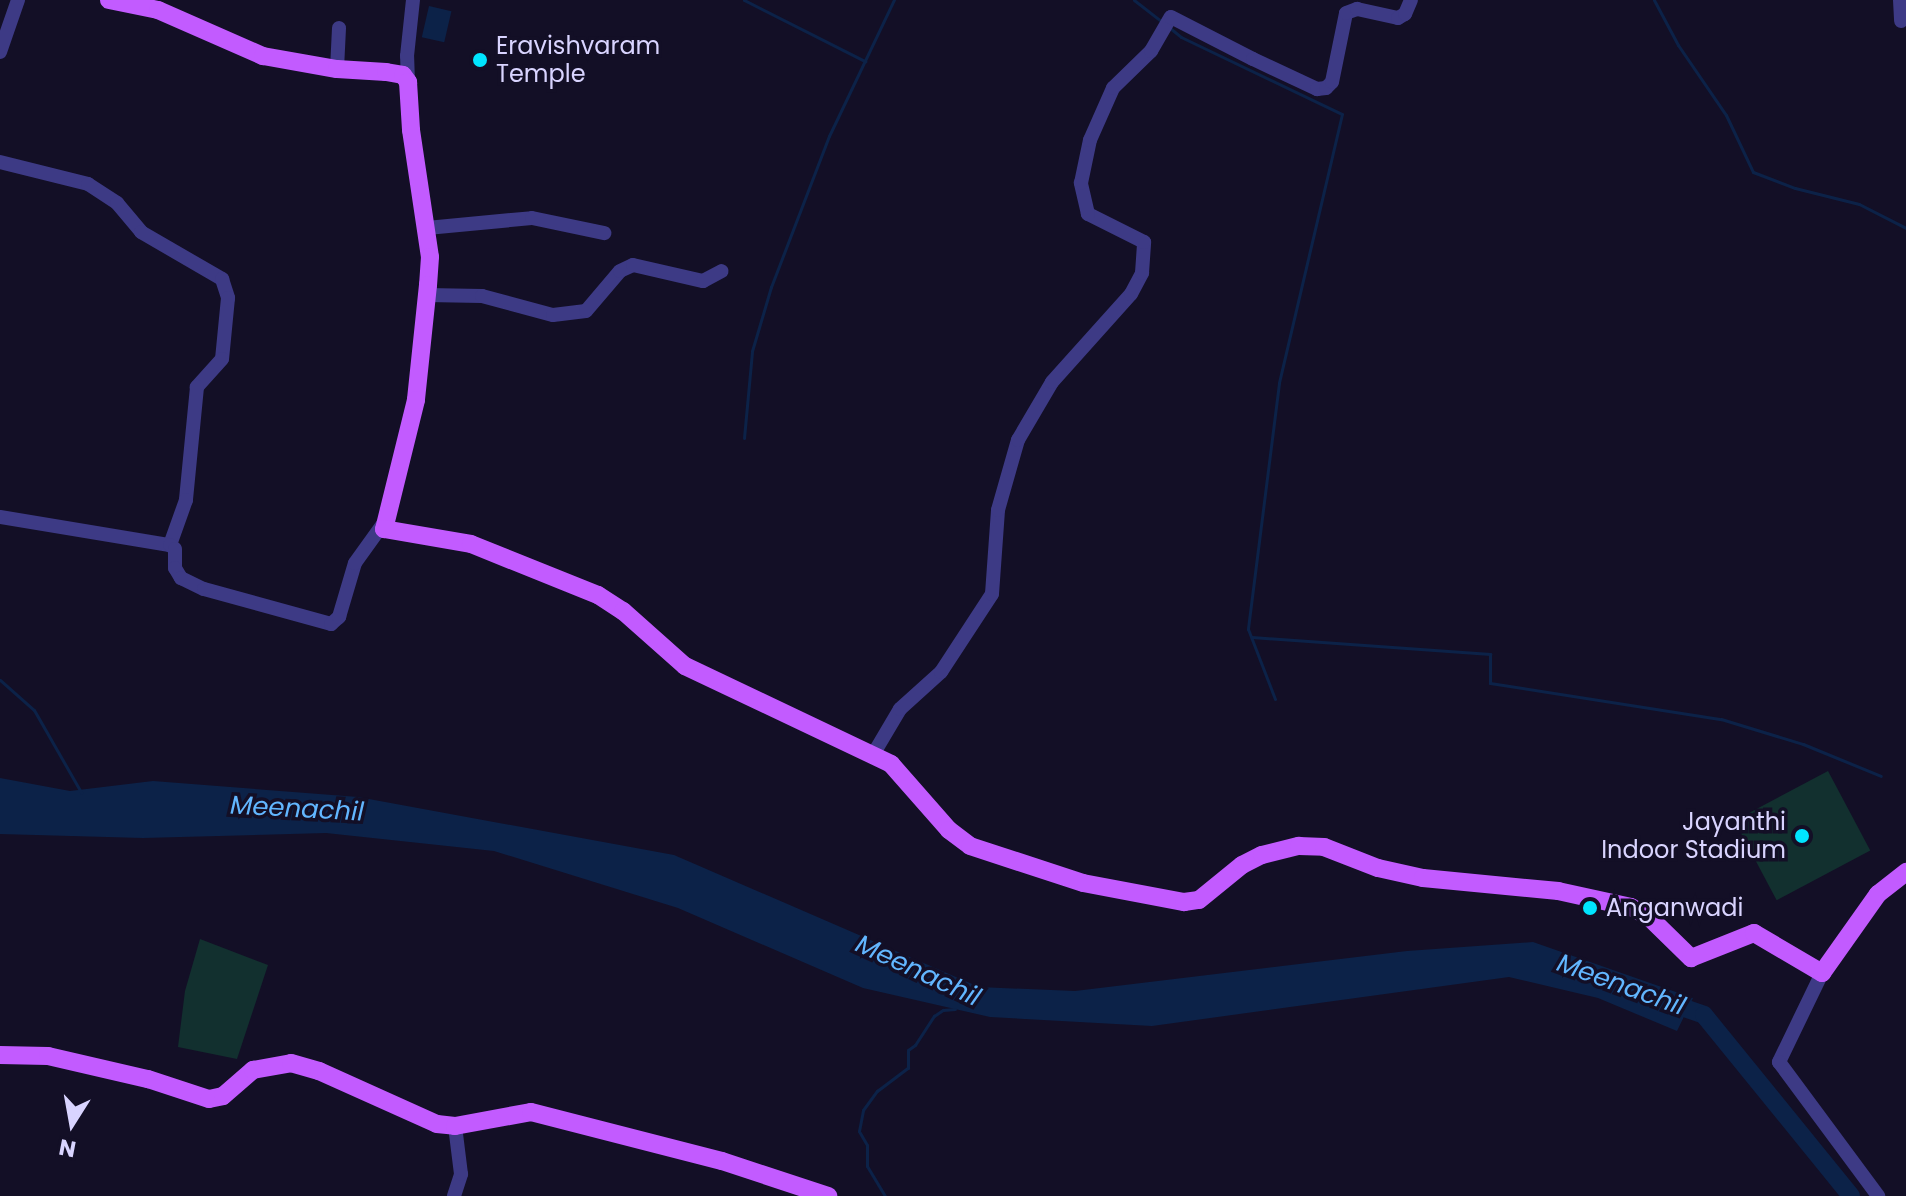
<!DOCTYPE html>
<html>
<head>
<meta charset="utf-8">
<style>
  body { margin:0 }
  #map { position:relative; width:1906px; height:1196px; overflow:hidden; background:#130f26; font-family:Poppins,sans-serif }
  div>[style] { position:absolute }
  .green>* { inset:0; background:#12302f; transform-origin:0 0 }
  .water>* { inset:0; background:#0c2248; transform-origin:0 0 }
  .stream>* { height:3px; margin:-1.5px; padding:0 1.5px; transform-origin:1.5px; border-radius:1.5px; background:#0c2248 }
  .river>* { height:18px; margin:-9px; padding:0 9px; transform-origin:9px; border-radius:9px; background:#0c2248 }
  .minor>* { height:14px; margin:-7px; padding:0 7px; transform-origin:7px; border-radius:7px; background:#3d3a85 }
  .major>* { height:18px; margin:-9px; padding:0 9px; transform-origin:9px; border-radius:9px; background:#c25bff }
  .dots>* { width:22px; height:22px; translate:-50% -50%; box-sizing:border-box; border:4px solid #130f26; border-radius:50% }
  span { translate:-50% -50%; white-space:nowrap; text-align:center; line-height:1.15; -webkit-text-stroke:7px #130f26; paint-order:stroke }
  .poi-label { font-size:24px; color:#d9d4ff }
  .left { translate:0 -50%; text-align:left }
  .right { translate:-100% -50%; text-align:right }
  .water-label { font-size:26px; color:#62b6ff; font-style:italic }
  .north { position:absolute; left:32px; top:1084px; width:80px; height:80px; -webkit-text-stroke:6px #130f26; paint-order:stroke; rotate:191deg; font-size:22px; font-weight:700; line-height:32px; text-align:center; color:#d9d4ff }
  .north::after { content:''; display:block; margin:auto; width:28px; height:36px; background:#d9d4ff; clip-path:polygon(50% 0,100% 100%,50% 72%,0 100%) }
</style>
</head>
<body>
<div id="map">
  <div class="green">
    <i style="left:1828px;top:771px;width:90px;height:106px;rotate:62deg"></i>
    <i style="clip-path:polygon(200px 939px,268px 965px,237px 1059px,178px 1047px,185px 991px)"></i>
  </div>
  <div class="water">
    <i style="left:429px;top:6px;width:23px;height:32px;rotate:13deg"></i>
    <i style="clip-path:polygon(0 778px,70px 791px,153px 781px,358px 797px,674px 855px,979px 987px,1075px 991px,1407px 951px,1533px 942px,1693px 998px,1677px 1031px,1598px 998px,1509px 977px,1152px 1026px,990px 1017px,863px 988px,678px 908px,494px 851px,326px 833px,143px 838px,0 834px)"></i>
  </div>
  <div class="stream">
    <i style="left:744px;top:0;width:136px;rotate:26.8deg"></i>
    <i style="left:1134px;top:0;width:34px;rotate:38deg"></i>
    <i style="left:1654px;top:0;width:51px;rotate:61.9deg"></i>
    <i style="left:1678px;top:45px;width:85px;rotate:55.6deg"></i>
    <i style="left:1726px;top:115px;width:63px;rotate:64.7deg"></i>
    <i style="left:1753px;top:172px;width:45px;rotate:20.9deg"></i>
    <i style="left:1795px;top:188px;width:66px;rotate:14deg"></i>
    <i style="left:1859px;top:204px;width:53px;rotate:27.1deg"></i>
    <i style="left:1170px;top:28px;width:14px;rotate:39deg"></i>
    <i style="left:1181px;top:37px;width:178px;rotate:25.6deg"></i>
    <i style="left:1342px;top:114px;width:276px;rotate:103.2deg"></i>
    <i style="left:1279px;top:383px;width:248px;rotate:97.2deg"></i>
    <i style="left:1248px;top:629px;width:75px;rotate:68.9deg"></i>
    <i style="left:744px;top:438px;width:87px;rotate:-84.7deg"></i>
    <i style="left:752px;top:351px;width:67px;rotate:-73.5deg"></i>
    <i style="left:771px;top:287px;width:162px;rotate:-69deg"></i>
    <i style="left:829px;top:136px;width:151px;rotate:-64.5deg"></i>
    <i style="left:1252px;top:637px;width:239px;rotate:4.1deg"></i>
    <i style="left:1490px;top:654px;width:29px;rotate:90deg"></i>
    <i style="left:1490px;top:683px;width:234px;rotate:8.9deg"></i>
    <i style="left:1721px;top:719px;width:86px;rotate:17deg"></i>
    <i style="left:1803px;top:744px;width:84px;rotate:22.3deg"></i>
    <i style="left:0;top:680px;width:45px;rotate:41.4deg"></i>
    <i style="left:34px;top:710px;width:95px;rotate:60.2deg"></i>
    <i style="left:885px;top:1196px;width:35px;rotate:-121deg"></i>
    <i style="left:867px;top:1166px;width:21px;rotate:-90deg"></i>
    <i style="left:867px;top:1145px;width:16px;rotate:-120deg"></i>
    <i style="left:859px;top:1131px;width:21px;rotate:-79deg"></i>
    <i style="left:863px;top:1110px;width:24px;rotate:-54deg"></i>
    <i style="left:877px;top:1091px;width:39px;rotate:-37deg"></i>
    <i style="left:908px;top:1068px;width:18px;rotate:-90deg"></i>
    <i style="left:908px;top:1050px;width:9px;rotate:-36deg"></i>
    <i style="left:915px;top:1045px;width:35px;rotate:-57deg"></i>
    <i style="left:934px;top:1016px;width:11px;rotate:-34deg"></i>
    <i style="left:943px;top:1010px;width:12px;rotate:-5deg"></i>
  </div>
  <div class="river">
    <i style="left:1667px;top:1002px;width:39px;rotate:19deg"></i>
    <i style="left:1704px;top:1015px;width:233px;rotate:50.9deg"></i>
  </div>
  <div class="minor">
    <i style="left:1900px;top:0;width:21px;rotate:87deg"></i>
    <i style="left:0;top:52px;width:55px;rotate:-70.9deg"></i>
    <i style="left:337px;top:69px;width:41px;rotate:-87.2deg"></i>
    <i style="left:408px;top:82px;width:26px;rotate:-92deg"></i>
    <i style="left:407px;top:56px;width:56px;rotate:-83.9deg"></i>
    <i style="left:0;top:162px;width:91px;rotate:14deg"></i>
    <i style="left:88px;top:184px;width:35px;rotate:33deg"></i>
    <i style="left:117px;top:203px;width:38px;rotate:50deg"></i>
    <i style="left:141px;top:232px;width:94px;rotate:30.1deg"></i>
    <i style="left:222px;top:279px;width:20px;rotate:72deg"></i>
    <i style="left:228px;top:298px;width:61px;rotate:95.6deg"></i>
    <i style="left:222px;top:359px;width:38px;rotate:132deg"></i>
    <i style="left:197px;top:387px;width:114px;rotate:95.6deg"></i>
    <i style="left:186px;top:500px;width:48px;rotate:109.6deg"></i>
    <i style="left:427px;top:228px;width:105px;rotate:-5.4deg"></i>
    <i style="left:532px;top:218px;width:74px;rotate:11.8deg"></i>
    <i style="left:427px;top:295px;width:55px;rotate:1deg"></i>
    <i style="left:482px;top:296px;width:73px;rotate:15deg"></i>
    <i style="left:553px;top:315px;width:33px;rotate:-7deg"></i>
    <i style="left:586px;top:311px;width:52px;rotate:-49.6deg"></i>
    <i style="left:620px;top:271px;width:14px;rotate:-25deg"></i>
    <i style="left:633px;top:265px;width:72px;rotate:12.9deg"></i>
    <i style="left:703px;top:281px;width:21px;rotate:-28deg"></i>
    <i style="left:0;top:517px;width:172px;rotate:9.4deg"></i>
    <i style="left:170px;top:545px;width:6px;rotate:39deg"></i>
    <i style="left:175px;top:549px;width:19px;rotate:90deg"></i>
    <i style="left:175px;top:568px;width:12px;rotate:59deg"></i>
    <i style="left:181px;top:578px;width:25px;rotate:26deg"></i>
    <i style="left:204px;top:589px;width:132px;rotate:15.4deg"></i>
    <i style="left:331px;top:624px;width:11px;rotate:-41deg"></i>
    <i style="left:339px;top:617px;width:56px;rotate:-73.5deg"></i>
    <i style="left:355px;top:563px;width:48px;rotate:-54.3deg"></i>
    <i style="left:874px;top:753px;width:51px;rotate:-59.4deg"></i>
    <i style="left:900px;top:709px;width:55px;rotate:-42.1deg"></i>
    <i style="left:941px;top:672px;width:93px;rotate:-56.8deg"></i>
    <i style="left:992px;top:594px;width:84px;rotate:-85.9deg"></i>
    <i style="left:998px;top:510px;width:73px;rotate:-74.1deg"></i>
    <i style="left:1018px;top:440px;width:67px;rotate:-59.6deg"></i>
    <i style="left:1052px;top:382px;width:118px;rotate:-48.1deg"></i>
    <i style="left:1131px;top:294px;width:24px;rotate:-62deg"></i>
    <i style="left:1142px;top:273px;width:31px;rotate:-86deg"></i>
    <i style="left:1144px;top:242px;width:63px;rotate:-153.4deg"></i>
    <i style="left:1088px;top:214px;width:32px;rotate:-103deg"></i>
    <i style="left:1081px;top:183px;width:44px;rotate:-78.2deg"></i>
    <i style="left:1090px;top:140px;width:57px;rotate:-66.1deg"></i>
    <i style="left:1113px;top:88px;width:53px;rotate:-44.2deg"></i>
    <i style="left:1151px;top:51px;width:39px;rotate:-60deg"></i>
    <i style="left:1171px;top:17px;width:92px;rotate:27.1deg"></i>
    <i style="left:1253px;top:59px;width:71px;rotate:25.1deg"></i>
    <i style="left:1317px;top:89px;width:9px;rotate:-6deg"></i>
    <i style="left:1326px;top:88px;width:8px;rotate:-45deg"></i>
    <i style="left:1332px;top:82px;width:70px;rotate:-78.5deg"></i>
    <i style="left:1346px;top:13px;width:12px;rotate:-20deg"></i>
    <i style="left:1357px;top:9px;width:42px;rotate:12.4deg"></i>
    <i style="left:1398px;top:18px;width:8px;rotate:-30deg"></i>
    <i style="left:1405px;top:14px;width:15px;rotate:-67deg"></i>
    <i style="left:1822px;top:973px;width:99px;rotate:115.8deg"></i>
    <i style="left:1779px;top:1062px;width:167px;rotate:53.5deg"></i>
    <i style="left:454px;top:1196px;width:23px;rotate:-72deg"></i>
    <i style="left:461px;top:1174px;width:48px;rotate:-97.1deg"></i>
  </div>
  <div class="major">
    <i style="left:109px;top:0;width:50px;rotate:11.5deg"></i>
    <i style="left:158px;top:10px;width:115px;rotate:23.7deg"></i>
    <i style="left:263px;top:56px;width:75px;rotate:10deg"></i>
    <i style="left:337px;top:69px;width:49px;rotate:3.5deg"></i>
    <i style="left:386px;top:72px;width:17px;rotate:10deg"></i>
    <i style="left:403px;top:75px;width:9px;rotate:54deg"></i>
    <i style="left:408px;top:82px;width:48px;rotate:86.4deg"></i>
    <i style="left:411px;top:130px;width:128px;rotate:81.5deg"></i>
    <i style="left:430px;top:257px;width:28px;rotate:94deg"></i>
    <i style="left:428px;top:285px;width:116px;rotate:96deg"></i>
    <i style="left:416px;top:400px;width:133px;rotate:103.9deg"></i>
    <i style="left:384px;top:529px;width:88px;rotate:9.8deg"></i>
    <i style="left:471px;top:544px;width:137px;rotate:21.9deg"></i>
    <i style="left:598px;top:595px;width:30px;rotate:33deg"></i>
    <i style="left:623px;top:611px;width:83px;rotate:41.6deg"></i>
    <i style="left:685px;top:666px;width:228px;rotate:25.4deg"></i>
    <i style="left:891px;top:764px;width:88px;rotate:48.7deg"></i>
    <i style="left:949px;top:830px;width:26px;rotate:37deg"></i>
    <i style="left:970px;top:846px;width:119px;rotate:18.1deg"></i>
    <i style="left:1083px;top:883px;width:103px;rotate:10.7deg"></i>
    <i style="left:1184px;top:902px;width:15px;rotate:-8deg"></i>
    <i style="left:1199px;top:900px;width:55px;rotate:-39.1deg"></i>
    <i style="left:1242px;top:865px;width:22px;rotate:-27deg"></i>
    <i style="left:1262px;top:855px;width:38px;rotate:-14deg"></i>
    <i style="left:1299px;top:846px;width:25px;rotate:2deg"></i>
    <i style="left:1324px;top:847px;width:58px;rotate:21.3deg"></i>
    <i style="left:1378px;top:868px;width:46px;rotate:12.5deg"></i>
    <i style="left:1423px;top:878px;width:136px;rotate:5.5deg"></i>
    <i style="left:1558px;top:891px;width:75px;rotate:12.4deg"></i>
    <i style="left:1631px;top:907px;width:21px;rotate:29deg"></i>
    <i style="left:1649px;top:917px;width:59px;rotate:44.3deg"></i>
    <i style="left:1691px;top:958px;width:68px;rotate:-21.6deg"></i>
    <i style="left:1754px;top:933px;width:79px;rotate:30.5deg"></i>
    <i style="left:1822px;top:973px;width:97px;rotate:-54.7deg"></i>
    <i style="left:1878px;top:894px;width:36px;rotate:-38deg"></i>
    <i style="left:0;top:1055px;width:48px;rotate:1.2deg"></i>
    <i style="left:48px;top:1056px;width:103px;rotate:13deg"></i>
    <i style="left:148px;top:1079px;width:64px;rotate:18.2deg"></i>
    <i style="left:209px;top:1099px;width:14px;rotate:-12deg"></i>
    <i style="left:223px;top:1096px;width:40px;rotate:-41deg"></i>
    <i style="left:253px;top:1070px;width:39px;rotate:-10deg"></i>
    <i style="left:291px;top:1063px;width:29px;rotate:16deg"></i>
    <i style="left:319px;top:1071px;width:129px;rotate:24.2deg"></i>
    <i style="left:437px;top:1124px;width:18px;rotate:6deg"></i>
    <i style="left:455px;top:1126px;width:77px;rotate:-10.4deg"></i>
    <i style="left:531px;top:1112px;width:197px;rotate:14.4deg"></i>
    <i style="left:722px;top:1161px;width:112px;rotate:18.3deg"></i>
  </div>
  <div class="dots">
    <i style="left:480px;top:60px;background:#00e5ff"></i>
    <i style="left:1802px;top:836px;background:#00e5ff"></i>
    <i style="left:1590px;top:908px;background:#00e5ff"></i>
  </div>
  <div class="poi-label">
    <span class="left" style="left:496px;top:60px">Eravishvaram<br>Temple</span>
    <span class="right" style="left:1786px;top:836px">Jayanthi<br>Indoor Stadium</span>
    <span class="left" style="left:1606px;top:908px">Anganwadi</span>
  </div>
  <div class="water-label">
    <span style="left:297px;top:809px;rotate:3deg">Meenachil</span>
    <span style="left:918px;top:971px;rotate:25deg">Meenachil</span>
    <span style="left:1621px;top:985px;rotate:20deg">Meenachil</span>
  </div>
  <div class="north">N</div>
</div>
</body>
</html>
